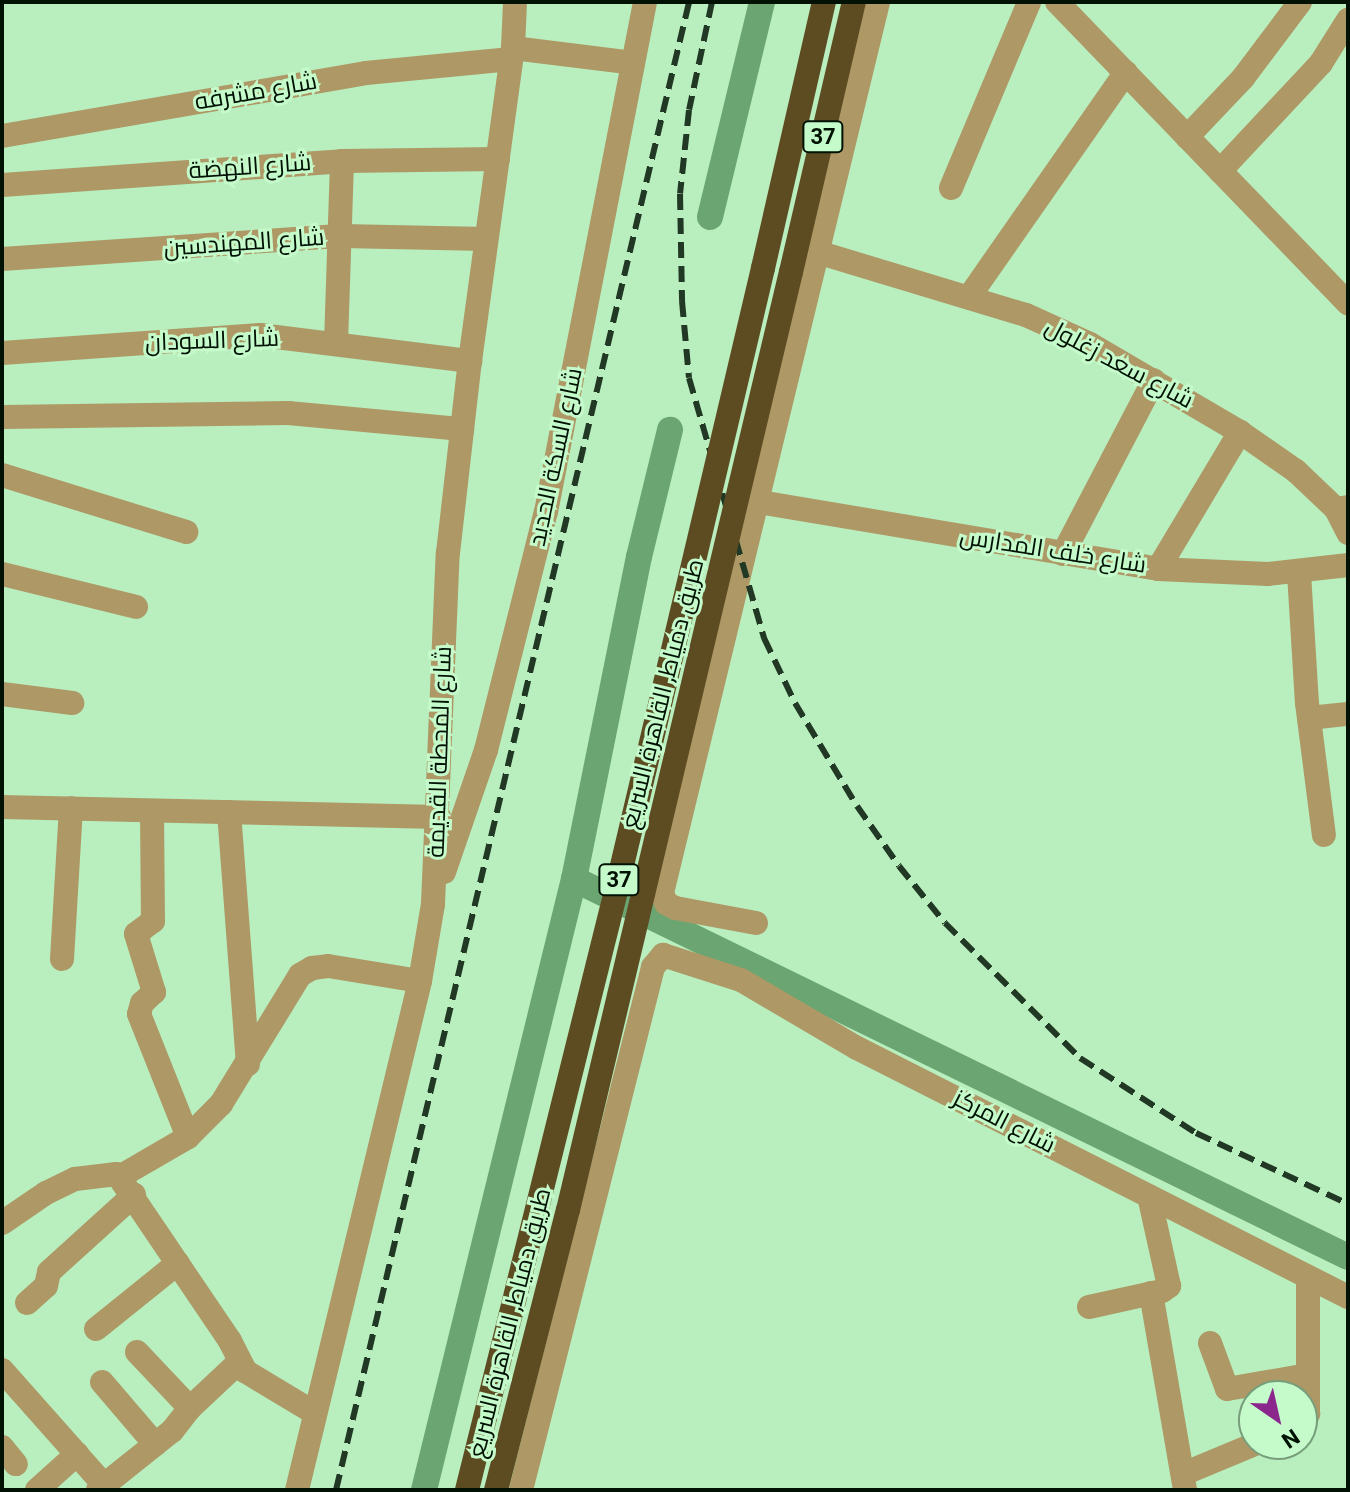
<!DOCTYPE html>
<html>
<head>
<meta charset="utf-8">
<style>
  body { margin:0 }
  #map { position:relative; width:1350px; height:1492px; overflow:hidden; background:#b9eebe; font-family:Roboto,Cairo,sans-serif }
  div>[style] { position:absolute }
  .canal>* { height:26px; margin:-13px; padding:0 13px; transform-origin:13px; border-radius:13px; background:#6ba672 }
  .street>* { height:24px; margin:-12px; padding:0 12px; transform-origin:12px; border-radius:12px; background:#ad9866 }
  .highway>* { height:24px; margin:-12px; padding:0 12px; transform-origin:12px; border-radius:12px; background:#5d4c22 }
  .rail>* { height:6px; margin-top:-3px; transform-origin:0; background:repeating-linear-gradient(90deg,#213824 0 16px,transparent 0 24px) }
  .highway-bridge>* { height:24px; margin:-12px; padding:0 12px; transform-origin:12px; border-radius:12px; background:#5d4c22 }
  span { translate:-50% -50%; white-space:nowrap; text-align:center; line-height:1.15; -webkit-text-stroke:6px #c5fbca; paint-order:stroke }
  .shield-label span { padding:2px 6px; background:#c5fbca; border:2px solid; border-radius:6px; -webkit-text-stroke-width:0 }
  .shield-label { font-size:22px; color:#011204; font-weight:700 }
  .street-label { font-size:24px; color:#011204 }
  .frame { position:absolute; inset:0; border:4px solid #011204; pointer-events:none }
  .north { position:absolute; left:1238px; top:1380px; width:80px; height:80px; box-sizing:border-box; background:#c5fbca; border:2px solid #779e7b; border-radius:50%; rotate:146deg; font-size:22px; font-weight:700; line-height:32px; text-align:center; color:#011204 }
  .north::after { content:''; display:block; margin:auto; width:28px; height:36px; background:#8b268d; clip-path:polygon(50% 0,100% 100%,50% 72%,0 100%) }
</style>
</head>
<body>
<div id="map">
  <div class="canal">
    <i style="left:710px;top:217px;width:221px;rotate:-76.4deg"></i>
    <i style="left:574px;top:879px;width:861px;rotate:26.03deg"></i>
    <i style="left:424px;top:1490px;width:629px;rotate:-76.21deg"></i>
    <i style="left:574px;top:879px;width:328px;rotate:-78.6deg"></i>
    <i style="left:639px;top:557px;width:131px;rotate:-76.3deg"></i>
  </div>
  <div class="street">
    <i style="left:1057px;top:2px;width:419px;rotate:46deg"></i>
    <i style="left:513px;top:48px;width:121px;rotate:7.1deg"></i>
    <i style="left:2px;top:136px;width:369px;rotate:-9.8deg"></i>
    <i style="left:366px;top:73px;width:146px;rotate:-5.5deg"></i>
    <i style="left:1187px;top:137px;width:81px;rotate:-46.5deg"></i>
    <i style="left:1243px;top:78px;width:95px;rotate:-53.1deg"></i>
    <i style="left:1220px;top:171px;width:148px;rotate:-46.9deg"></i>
    <i style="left:1321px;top:63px;width:51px;rotate:-57.9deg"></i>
    <i style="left:2px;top:185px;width:341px;rotate:-4deg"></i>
    <i style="left:342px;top:161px;width:156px;rotate:-0.7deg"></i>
    <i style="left:951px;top:188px;width:202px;rotate:-67.2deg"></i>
    <i style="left:817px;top:252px;width:218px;rotate:16.8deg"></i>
    <i style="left:1026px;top:315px;width:70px;rotate:24.4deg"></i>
    <i style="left:1090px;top:344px;width:174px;rotate:30.4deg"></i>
    <i style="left:1240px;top:432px;width:68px;rotate:34.9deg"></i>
    <i style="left:1296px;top:471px;width:55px;rotate:43.5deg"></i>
    <i style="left:1336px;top:509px;width:12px;rotate:-9deg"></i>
    <i style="left:2px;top:259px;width:341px;rotate:-3.9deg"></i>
    <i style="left:342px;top:236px;width:144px;rotate:1.2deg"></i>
    <i style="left:969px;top:297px;width:274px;rotate:-55.1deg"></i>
    <i style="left:336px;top:343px;width:182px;rotate:-88.1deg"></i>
    <i style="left:2px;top:353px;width:259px;rotate:-4deg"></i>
    <i style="left:260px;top:335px;width:212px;rotate:7.1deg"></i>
    <i style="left:2px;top:417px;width:286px;rotate:-0.8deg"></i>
    <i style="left:288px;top:413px;width:175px;rotate:5.3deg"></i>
    <i style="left:2px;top:475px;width:193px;rotate:17.2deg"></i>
    <i style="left:759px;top:502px;width:405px;rotate:9.5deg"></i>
    <i style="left:1158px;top:569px;width:110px;rotate:2.6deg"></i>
    <i style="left:1268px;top:574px;width:81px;rotate:-6.4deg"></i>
    <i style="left:1336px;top:509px;width:27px;rotate:63deg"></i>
    <i style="left:1063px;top:554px;width:196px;rotate:-62.4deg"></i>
    <i style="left:1158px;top:569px;width:160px;rotate:-59.1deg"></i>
    <i style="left:1299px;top:573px;width:130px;rotate:86.5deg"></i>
    <i style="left:1307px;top:703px;width:133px;rotate:82.7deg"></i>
    <i style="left:2px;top:574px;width:138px;rotate:13.8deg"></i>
    <i style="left:2px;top:694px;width:71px;rotate:7.3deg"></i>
    <i style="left:1309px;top:718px;width:39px;rotate:-6deg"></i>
    <i style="left:2px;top:807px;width:437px;rotate:1.3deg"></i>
    <i style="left:152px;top:811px;width:110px;rotate:89.5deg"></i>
    <i style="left:153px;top:921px;width:21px;rotate:143deg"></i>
    <i style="left:136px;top:934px;width:61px;rotate:72.8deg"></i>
    <i style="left:154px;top:992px;width:16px;rotate:137deg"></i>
    <i style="left:142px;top:1003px;width:11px;rotate:105deg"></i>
    <i style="left:139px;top:1014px;width:132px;rotate:68.3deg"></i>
    <i style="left:229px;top:812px;width:253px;rotate:85.7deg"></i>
    <i style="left:444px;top:872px;width:129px;rotate:-71deg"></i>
    <i style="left:486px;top:750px;width:245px;rotate:-75.9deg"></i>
    <i style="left:546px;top:512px;width:520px;rotate:-79.01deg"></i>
    <i style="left:756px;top:923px;width:82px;rotate:-169.5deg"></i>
    <i style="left:675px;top:908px;width:10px;rotate:-151deg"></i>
    <i style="left:666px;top:903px;width:11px;rotate:-112deg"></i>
    <i style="left:662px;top:893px;width:917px;rotate:-76.37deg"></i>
    <i style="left:62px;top:959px;width:151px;rotate:-86.6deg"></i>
    <i style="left:121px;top:1176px;width:78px;rotate:-30.2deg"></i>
    <i style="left:188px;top:1137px;width:47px;rotate:-45deg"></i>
    <i style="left:221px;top:1104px;width:151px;rotate:-58.5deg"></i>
    <i style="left:300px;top:975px;width:14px;rotate:-30deg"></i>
    <i style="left:312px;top:968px;width:16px;rotate:-7deg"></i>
    <i style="left:328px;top:966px;width:93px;rotate:9.3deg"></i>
    <i style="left:2px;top:1223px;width:53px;rotate:-34.3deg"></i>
    <i style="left:46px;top:1193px;width:32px;rotate:-26deg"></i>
    <i style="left:75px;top:1179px;width:42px;rotate:-6.8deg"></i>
    <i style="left:117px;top:1174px;width:202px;rotate:55.9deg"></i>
    <i style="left:230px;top:1341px;width:34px;rotate:63deg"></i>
    <i style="left:245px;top:1371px;width:79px;rotate:31.1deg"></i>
    <i style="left:1151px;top:1293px;width:200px;rotate:80.2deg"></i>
    <i style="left:27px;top:1303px;width:25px;rotate:-42deg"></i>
    <i style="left:46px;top:1286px;width:14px;rotate:-78deg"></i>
    <i style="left:49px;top:1272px;width:115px;rotate:-42.2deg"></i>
    <i style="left:1089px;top:1307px;width:75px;rotate:-12.4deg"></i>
    <i style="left:1162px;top:1291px;width:9px;rotate:-36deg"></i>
    <i style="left:1169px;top:1286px;width:92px;rotate:-102.5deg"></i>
    <i style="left:96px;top:1329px;width:105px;rotate:-38.8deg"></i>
    <i style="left:1210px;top:1343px;width:49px;rotate:69.7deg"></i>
    <i style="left:1227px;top:1389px;width:82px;rotate:-9.8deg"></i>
    <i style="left:137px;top:1352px;width:77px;rotate:46.6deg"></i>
    <i style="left:2px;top:1370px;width:154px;rotate:48.4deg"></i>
    <i style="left:102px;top:1382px;width:82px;rotate:49.5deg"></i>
    <i style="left:1302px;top:1425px;width:13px;rotate:-61deg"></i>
    <i style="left:1308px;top:1414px;width:137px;rotate:-90deg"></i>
    <i style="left:2px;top:1447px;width:22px;rotate:51deg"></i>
    <i style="left:1183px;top:1474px;width:78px;rotate:-22.6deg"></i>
    <i style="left:37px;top:1490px;width:54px;rotate:-42deg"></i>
    <i style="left:98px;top:1490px;width:95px;rotate:-38.6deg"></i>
    <i style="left:172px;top:1431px;width:29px;rotate:-52deg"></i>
    <i style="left:190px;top:1408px;width:67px;rotate:-43.2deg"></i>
    <i style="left:297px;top:1490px;width:524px;rotate:-76.41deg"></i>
    <i style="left:420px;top:981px;width:78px;rotate:-80.4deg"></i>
    <i style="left:433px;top:904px;width:351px;rotate:-87.6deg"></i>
    <i style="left:448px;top:553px;width:193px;rotate:-83.5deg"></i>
    <i style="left:470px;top:361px;width:316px;rotate:-82.2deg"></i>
    <i style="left:513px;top:48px;width:46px;rotate:-87.5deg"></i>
    <i style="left:521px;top:1490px;width:539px;rotate:-75.83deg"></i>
    <i style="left:653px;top:967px;width:16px;rotate:-50deg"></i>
    <i style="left:663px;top:955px;width:82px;rotate:17.8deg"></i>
    <i style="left:741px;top:980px;width:134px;rotate:30.4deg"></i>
    <i style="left:857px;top:1048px;width:551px;rotate:26.89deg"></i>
  </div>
  <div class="highway">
    <i style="left:763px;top:268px;width:273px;rotate:-77.1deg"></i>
    <i style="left:791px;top:272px;width:277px;rotate:-76.9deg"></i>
  </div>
  <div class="rail">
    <i style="left:712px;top:2px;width:110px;rotate:102deg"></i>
    <i style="left:689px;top:110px;width:84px;rotate:96.1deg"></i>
    <i style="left:680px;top:194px;width:107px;rotate:88.9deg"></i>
    <i style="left:682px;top:301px;width:77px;rotate:84.8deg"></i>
    <i style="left:689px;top:378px;width:271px;rotate:73.9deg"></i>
    <i style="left:764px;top:638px;width:72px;rotate:64.5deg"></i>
    <i style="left:795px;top:703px;width:120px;rotate:59deg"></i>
    <i style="left:857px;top:806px;width:73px;rotate:55deg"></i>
    <i style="left:899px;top:866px;width:73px;rotate:51.1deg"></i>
    <i style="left:945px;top:923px;width:191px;rotate:45deg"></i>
    <i style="left:1080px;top:1058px;width:138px;rotate:32.9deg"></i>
    <i style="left:1196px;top:1133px;width:168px;rotate:25deg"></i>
    <i style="left:336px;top:1490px;width:1529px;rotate:-76.65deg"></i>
  </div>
  <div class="highway-bridge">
    <i style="left:467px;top:1490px;width:617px;rotate:-76.03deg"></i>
    <i style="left:616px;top:891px;width:640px;rotate:-76.72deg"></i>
    <i style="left:496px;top:1490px;width:289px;rotate:-75.6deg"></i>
    <i style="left:568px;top:1210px;width:964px;rotate:-76.63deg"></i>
  </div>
  <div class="shield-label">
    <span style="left:823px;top:137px">37</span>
    <span style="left:619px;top:880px">37</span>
  </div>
  <div class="street-label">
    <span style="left:256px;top:92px;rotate:-10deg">شارع مشرفه</span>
    <span style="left:250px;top:167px;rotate:-4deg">شارع النهضة</span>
    <span style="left:244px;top:243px;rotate:-4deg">شارع المهندسين</span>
    <span style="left:212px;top:341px;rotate:-2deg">شارع السودان</span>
    <span style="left:1119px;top:364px;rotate:28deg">شارع سعد زغلول</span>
    <span style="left:556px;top:457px;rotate:-78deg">شارع السكة الحديد</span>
    <span style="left:1053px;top:551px;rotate:9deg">شارع خلف المدارس</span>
    <span style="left:663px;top:694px;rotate:-76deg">طريق دمياط, القاهرة السريع</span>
    <span style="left:440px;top:752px;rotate:-88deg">شارع المحطة القديمة</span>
    <span style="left:1004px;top:1122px;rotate:27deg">شارع المركز</span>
    <span style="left:510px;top:1323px;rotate:-76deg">طريق دمياط, القاهرة السريع</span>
  </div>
  <div class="frame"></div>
  <div class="north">N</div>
</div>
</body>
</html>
